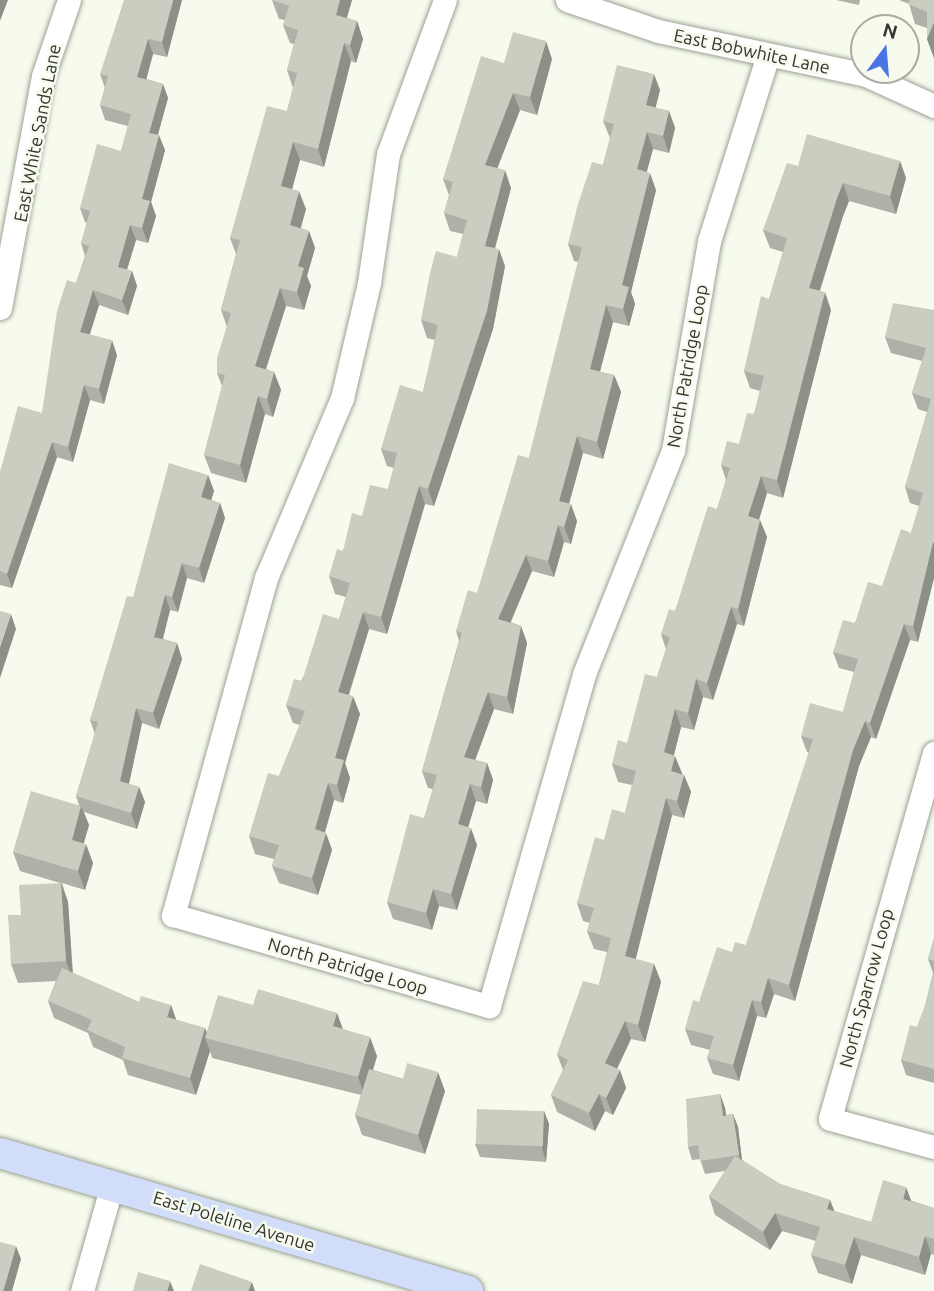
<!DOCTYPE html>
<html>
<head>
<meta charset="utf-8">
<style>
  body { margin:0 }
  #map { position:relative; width:934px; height:1291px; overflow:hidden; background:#f6fbed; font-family:Ubuntu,sans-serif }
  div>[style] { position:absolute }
  .roads { filter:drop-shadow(0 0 2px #9ca195) drop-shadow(0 0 2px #9ca195) }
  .minor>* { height:23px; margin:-11.5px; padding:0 11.5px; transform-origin:11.5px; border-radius:11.5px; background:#fff }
  .major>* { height:30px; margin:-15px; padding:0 15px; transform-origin:15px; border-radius:15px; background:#d1ddf9 }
  .wall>* { inset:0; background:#adb1a6 }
  .shaded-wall>* { inset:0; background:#8d9087 }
  .building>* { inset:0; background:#c9cec1; transform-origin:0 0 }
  span { translate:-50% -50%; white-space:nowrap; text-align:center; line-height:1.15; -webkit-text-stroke:5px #f6fbed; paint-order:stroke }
  .street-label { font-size:18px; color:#333530 }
  .north { position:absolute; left:850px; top:14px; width:70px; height:70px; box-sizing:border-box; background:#f6fbed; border:2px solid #a8aca1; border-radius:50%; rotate:16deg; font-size:19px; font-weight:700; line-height:28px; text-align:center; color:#333530 }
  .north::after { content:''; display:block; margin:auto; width:24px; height:32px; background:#4874e6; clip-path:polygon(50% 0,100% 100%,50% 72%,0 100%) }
</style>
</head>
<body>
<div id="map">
  <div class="roads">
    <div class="minor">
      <i style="left:445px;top:0;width:164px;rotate:110.3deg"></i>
      <i style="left:388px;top:154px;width:130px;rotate:98.4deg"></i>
      <i style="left:369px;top:283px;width:118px;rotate:103.2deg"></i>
      <i style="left:342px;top:398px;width:195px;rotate:112.9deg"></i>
      <i style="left:266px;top:578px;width:350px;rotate:105.4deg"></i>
      <i style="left:173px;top:915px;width:329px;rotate:16.1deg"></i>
      <i style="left:489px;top:1006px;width:345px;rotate:-74deg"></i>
      <i style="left:584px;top:674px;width:241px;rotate:-68.3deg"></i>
      <i style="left:673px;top:450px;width:212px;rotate:-80.2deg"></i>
      <i style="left:709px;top:241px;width:195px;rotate:-72.4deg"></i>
      <i style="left:567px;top:0;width:96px;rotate:18.8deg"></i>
      <i style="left:658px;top:31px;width:213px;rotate:11.9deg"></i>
      <i style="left:866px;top:75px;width:75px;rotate:24.5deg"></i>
      <i style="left:0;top:308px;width:236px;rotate:-79.5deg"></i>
      <i style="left:43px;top:76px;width:80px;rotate:-71.1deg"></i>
      <i style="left:934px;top:753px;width:380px;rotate:105.9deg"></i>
      <i style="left:830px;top:1119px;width:108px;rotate:15.1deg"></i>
      <i style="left:82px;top:1291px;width:110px;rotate:-74.2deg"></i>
    </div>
    <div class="major">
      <i style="left:0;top:1153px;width:488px;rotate:16.4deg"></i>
    </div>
  </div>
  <div class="wall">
    <i style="clip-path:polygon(182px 0,167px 57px,153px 54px,146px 79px,163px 84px,168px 98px,158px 135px,165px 150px,151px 202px,156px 216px,148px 243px,136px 240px,127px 270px,132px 271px,137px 286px,128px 315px,99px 305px,89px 334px,117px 355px,104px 404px,90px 400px,73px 462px,57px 457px,12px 588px,0 585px,0 472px,42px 413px,76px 283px,85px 256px,81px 243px,87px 223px,85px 222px,80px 208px,121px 151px,128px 126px,105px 120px,100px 105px,105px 88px,100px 74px)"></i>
    <i style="clip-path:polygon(272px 0,352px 0,347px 18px,357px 21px,363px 39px,356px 63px,351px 61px,324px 167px,300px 160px,292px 189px,306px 209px,301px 228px,309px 231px,315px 248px,307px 276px,311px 286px,304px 310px,286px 306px,266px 369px,274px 372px,281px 390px,273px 417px,265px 414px,246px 483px,211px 473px,204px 455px,222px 386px,217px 373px,227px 327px,221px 310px,236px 254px,230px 238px,287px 111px,293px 88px,287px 70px,294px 44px,290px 43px,283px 25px,285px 20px,279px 19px)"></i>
    <i style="clip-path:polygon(836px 0,860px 0,859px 5px)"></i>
    <i style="clip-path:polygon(899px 0,934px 0,934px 58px,927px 39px,927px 28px,915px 24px,909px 4px)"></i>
    <i style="clip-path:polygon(552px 59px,537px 115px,520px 110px,497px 168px,511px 188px,495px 248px,505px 266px,493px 329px,434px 506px,425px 504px,387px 634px,369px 629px,349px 695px,360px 714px,345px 763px,350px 778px,343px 803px,334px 800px,325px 832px,332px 850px,318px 895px,279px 883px,272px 866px,274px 859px,255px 854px,249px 836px,279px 776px,300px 725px,293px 723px,286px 705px,339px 619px,346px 597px,335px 594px,329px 576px,362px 516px,388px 489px,394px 468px,387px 466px,381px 449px,423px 392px,435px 340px,427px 338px,421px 320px,457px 257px,463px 234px,450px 231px,444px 213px,449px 195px,443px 179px,504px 63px)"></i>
    <i style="clip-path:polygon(660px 90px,655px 108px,669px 111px,675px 128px,669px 153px,653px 149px,646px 172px,656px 190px,631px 292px,635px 304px,629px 326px,613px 322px,600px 372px,614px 375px,621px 392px,603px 459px,583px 453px,569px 504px,577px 521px,571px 544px,564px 542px,554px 577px,532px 571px,510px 622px,521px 626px,527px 643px,513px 714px,494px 709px,475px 760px,487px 763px,493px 780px,487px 804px,476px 801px,468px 827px,477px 845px,457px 910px,439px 906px,432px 930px,393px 919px,387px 902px,424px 818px,433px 789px,428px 788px,422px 771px,459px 641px,456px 631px,477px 593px,529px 458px,578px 262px,574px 261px,568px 244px,603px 165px,610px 138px,603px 121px)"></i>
    <i style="clip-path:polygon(900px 161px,906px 178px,896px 214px,849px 201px,843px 216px,820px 291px,831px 310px,783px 498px,767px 493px,759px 519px,767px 537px,744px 626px,737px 624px,713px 700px,703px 697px,694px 730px,681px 727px,674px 755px,682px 774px,684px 775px,691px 792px,684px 818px,672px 815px,635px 959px,654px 964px,661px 982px,645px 1042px,631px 1039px,617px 1069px,620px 1070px,626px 1088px,613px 1115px,605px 1111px,595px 1131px,557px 1112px,551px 1095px,563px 1070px,557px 1054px,599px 985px,607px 952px,594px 949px,587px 931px,590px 923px,583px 921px,577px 903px,604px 840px,625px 813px,632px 785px,618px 782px,612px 764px,627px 743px,657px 677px,666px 649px,661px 634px,675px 611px,717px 509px,726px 480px,721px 465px,739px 444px,754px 414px,760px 391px,750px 388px,744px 371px,769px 299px,783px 252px,770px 248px,763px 230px,798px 166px)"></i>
    <i style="clip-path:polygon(934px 310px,934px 578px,918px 642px,910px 640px,876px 739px,871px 737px,859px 766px,795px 1001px,774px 994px,766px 1018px,757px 1016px,739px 1081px,713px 1074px,707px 1058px,710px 1050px,691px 1045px,685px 1029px,699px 1002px,732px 952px,746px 945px,809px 752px,807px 752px,801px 736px,843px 712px,854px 672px,839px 668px,833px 652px,882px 586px,911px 533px,919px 506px,910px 503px,905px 487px,927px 412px,918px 409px,912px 393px,922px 361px,891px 353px,885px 337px)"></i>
    <i style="clip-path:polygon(208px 475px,214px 491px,211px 500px,220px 503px,225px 518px,204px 583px,187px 578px,178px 612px,170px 610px,163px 639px,177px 643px,182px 659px,159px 729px,142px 723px,129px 784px,139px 787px,145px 802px,137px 829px,84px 812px,89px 825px,83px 844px,93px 863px,85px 890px,62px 883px,68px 902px,73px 973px,139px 1002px,171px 1005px,176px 1020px,205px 1028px,207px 1033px,253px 1005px,337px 1013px,342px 1029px,377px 1056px,373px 1070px,445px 1091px,425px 1154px,362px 1135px,355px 1115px,361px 1095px,212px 1058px,210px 1051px,196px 1095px,128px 1075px,123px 1060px,93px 1047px,88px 1033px,54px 1018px,48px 1001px,56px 981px,18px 983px,11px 964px,21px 915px,60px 883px,20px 871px,13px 852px,79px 805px,76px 796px,95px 734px,90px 720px,133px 597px)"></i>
    <i style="clip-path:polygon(934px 938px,934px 1083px,906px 1075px,901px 1060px,917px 1027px,925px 1006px,933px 973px,928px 959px)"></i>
    <i style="clip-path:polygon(720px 1094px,725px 1108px,726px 1115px,733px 1114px,738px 1127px,742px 1160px,780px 1184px,830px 1200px,834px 1211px,871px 1222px,912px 1201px,934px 1208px,934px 1255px,931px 1254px,925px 1275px,861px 1255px,852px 1284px,818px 1273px,811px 1255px,816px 1241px,782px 1231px,770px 1250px,715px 1215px,709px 1196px,725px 1171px,705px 1174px,700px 1159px,692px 1160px,688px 1147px)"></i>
    <i style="clip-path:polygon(544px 1111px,549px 1124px,546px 1162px,480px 1157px,475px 1144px)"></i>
  </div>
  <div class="shaded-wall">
    <i style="clip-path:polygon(0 0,8px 0,0 21px)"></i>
    <i style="clip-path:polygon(173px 0,182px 0,167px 57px,162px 42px)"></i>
    <i style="clip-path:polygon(340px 0,352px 0,342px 33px,336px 15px)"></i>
    <i style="clip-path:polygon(357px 21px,363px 39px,356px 63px,350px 45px)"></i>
    <i style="clip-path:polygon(934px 22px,934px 58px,927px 39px)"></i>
    <i style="clip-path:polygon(148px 39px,153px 54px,143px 92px,137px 77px)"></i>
    <i style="clip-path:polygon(546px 41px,552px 59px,537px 115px,530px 97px)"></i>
    <i style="clip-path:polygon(344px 43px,351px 61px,324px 167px,318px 149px)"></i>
    <i style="clip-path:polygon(654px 74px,660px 90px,652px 122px,646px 105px)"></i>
    <i style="clip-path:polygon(163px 84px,168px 98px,154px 148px,149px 133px)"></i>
    <i style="clip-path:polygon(513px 93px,520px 110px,492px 182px,485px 165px)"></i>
    <i style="clip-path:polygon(669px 111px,675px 128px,669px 153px,663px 136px)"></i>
    <i style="clip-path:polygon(647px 132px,653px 149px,643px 186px,637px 169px)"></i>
    <i style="clip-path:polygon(159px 135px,165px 150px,151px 202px,156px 216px,148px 243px,142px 228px,142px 199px)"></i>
    <i style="clip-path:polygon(293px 142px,300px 160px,288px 204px,281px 186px)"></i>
    <i style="clip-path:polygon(900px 161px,906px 178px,896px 214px,890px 196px)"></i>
    <i style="clip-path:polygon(505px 170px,511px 188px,491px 263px,485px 246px)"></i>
    <i style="clip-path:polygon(650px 173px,656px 190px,631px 292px,635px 304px,629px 326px,623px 309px,622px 285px)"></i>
    <i style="clip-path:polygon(843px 183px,849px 201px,843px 216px,815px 305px,809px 288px,837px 198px)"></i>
    <i style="clip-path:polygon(299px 191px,306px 209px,296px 243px,290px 225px)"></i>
    <i style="clip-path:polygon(130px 225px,136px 240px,123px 282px,118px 267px)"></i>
    <i style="clip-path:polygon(309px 231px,315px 248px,307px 276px,311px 286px,304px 310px,297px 292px,298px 266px)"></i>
    <i style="clip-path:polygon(499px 249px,505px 266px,493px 329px,434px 506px,428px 489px)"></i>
    <i style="clip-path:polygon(132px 271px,137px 286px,128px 315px,122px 300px)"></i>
    <i style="clip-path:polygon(280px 288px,286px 306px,261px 384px,255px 366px)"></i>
    <i style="clip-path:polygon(93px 290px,99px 305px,86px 347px,80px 332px)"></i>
    <i style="clip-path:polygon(825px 292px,831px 310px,783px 498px,777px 480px)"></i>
    <i style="clip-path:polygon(606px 305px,613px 322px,596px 386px,590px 369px)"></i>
    <i style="clip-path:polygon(112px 340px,117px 355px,104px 404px,99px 389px)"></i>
    <i style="clip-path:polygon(274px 372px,281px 390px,273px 417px,267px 399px)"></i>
    <i style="clip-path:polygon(614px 375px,621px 392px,603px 459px,597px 442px)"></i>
    <i style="clip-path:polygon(84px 385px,90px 400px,73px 462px,68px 447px)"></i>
    <i style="clip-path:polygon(258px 396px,265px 414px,246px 483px,240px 465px)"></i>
    <i style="clip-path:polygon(577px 436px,583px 453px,565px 518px,559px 501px)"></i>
    <i style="clip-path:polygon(52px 442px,57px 457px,12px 588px,7px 574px)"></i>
    <i style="clip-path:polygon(208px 475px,214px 491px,207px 513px,201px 497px)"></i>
    <i style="clip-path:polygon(761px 476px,767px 493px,755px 533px,748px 516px)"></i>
    <i style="clip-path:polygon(419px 486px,425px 504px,387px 634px,381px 617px)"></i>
    <i style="clip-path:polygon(220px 503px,225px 518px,204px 583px,199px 568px)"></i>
    <i style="clip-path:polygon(571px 504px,577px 521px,571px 544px,564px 527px)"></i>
    <i style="clip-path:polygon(760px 520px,767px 537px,744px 626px,738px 609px)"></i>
    <i style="clip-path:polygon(558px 525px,564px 542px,554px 577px,548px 561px)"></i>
    <i style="clip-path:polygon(933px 542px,934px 545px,934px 578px,918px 642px,913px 626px)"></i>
    <i style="clip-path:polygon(526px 555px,532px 571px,505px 636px,498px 619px)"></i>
    <i style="clip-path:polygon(182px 563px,187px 578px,178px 612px,172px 597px)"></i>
    <i style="clip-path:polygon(165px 595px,170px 610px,159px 653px,154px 637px)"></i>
    <i style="clip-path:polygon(731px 607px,737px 624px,713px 700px,707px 683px)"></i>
    <i style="clip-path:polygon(363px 612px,369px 629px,344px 709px,338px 692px)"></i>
    <i style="clip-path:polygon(11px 614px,16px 629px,0 678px,0 647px)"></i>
    <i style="clip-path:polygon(904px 624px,910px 640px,876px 739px,870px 723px)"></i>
    <i style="clip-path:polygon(521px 626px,527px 643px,513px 714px,507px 697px)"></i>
    <i style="clip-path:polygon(177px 643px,182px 659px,159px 729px,153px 713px)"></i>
    <i style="clip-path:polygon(696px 679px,703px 697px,694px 730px,688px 713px)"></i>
    <i style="clip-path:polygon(488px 692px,494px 709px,470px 774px,464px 757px)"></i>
    <i style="clip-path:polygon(353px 696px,360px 714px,345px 763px,350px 778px,343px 803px,337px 785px,335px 758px)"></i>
    <i style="clip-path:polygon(136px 708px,142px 723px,126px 797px,120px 781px)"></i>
    <i style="clip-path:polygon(675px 709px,681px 727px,670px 770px,664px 752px)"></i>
    <i style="clip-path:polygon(865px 721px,871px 737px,859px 766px,795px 1001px,789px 985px,853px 750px)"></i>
    <i style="clip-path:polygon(675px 756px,682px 773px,678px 789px,671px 771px)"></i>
    <i style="clip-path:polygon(487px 763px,493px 780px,487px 804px,481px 787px)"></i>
    <i style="clip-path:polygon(684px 775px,691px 792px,684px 818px,677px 801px)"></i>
    <i style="clip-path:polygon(328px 783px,334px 800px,321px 846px,315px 829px)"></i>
    <i style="clip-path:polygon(470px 784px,476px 801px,464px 841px,458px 824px)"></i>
    <i style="clip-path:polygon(139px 787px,145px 802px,137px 829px,131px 813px)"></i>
    <i style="clip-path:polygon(666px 798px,672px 815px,632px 974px,625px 956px)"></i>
    <i style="clip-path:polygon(81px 806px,89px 825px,79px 860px,72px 840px)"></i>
    <i style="clip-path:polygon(471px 828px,477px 845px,457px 910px,451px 894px)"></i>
    <i style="clip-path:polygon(326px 833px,332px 850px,318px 895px,312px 878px)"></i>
    <i style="clip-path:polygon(86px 844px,93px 863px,85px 890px,78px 871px)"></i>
    <i style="clip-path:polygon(61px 883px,68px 902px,73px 980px,66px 961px)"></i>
    <i style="clip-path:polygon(433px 889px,439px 906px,432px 930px,426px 913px)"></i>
    <i style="clip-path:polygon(654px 964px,661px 982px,645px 1042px,638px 1025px)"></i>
    <i style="clip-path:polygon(768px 978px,774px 994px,766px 1018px,761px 1002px)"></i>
    <i style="clip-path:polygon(752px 1000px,757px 1016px,739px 1081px,733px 1065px)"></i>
    <i style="clip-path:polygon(171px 1005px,177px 1022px,167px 1017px)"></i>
    <i style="clip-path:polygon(337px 1013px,344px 1032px,333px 1026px)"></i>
    <i style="clip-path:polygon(625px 1021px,631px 1039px,611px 1081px,605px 1063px)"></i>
    <i style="clip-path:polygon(205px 1028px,209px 1039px,205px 1038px,210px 1051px,196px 1095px,190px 1078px)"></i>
    <i style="clip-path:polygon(370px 1037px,377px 1056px,365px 1096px,358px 1077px)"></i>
    <i style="clip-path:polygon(620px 1070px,626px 1088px,613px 1115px,606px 1098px)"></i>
    <i style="clip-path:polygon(438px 1072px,445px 1091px,425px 1154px,418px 1135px)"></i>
    <i style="clip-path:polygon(599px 1094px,605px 1111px,595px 1131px,589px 1113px)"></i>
    <i style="clip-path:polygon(720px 1094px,725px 1108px,728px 1129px,723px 1116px)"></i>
    <i style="clip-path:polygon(544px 1111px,549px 1124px,546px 1162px,542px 1148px)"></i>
    <i style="clip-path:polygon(733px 1114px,738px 1127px,743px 1169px,739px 1155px)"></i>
    <i style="clip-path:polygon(906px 1187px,913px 1205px,903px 1199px)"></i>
    <i style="clip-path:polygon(830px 1200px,837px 1218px,827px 1209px)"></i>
    <i style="clip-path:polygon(775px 1213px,782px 1231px,770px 1250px,763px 1232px)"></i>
    <i style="clip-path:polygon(925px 1236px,931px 1254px,925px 1275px,919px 1257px)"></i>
    <i style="clip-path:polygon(854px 1237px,861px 1255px,852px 1284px,845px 1265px)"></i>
    <i style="clip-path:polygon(16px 1246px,21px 1259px,12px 1291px,3px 1291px)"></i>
    <i style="clip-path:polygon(170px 1281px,174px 1291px,167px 1291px)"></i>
    <i style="clip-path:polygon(252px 1282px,255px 1291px,248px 1291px)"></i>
  </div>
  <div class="building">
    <i style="clip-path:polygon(124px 0,173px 0,162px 42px,148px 39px,137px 77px,163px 84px,149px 133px,159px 135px,142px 199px,150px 201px,142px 228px,130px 225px,118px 267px,132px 271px,122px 300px,93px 290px,80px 332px,112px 340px,99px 389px,84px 385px,68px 447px,52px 442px,7px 574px,0 571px,0 472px,18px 406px,42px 413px,57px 311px,67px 280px,76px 283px,89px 246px,81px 243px,90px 211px,80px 208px,97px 144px,121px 151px,131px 114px,100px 105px,108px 76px,100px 74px)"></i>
    <i style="clip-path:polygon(272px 0,340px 0,336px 15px,357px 21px,350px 45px,344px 43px,318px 149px,293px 142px,281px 186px,299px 191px,290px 225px,309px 231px,298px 266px,304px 268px,297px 292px,280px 288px,255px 366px,274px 372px,267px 399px,258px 396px,240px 465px,204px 455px,225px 375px,217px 373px,217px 358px,231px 313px,221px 310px,240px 240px,230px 238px,267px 106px,287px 111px,297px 73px,287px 70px,298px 30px,283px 25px,289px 6px)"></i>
    <i style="clip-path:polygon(910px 0,934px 0,934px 22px,927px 39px,927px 12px,908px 4px)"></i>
    <i style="clip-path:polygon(513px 32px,546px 41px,530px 97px,513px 93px,485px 165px,505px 170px,485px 246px,499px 249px,487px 311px,428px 489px,419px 486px,381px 617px,363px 612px,338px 692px,353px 696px,335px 758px,344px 760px,337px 785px,328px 783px,315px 829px,326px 833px,312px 878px,272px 866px,279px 845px,249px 836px,268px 773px,279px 776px,305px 711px,286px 705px,294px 679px,302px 681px,323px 614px,339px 619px,350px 583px,329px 576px,337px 549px,343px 551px,352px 513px,362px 516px,370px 485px,388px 489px,397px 453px,381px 449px,400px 385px,423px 392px,438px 325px,421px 320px,430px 273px,436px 251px,457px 257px,467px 220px,444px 213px,453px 182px,443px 179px,481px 56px,504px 63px)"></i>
    <i style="clip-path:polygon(617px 65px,654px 74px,646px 105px,669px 111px,663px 136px,647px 132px,637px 169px,650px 173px,622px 285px,629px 287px,623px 309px,606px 305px,590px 369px,614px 375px,597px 442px,577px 436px,559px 501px,571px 504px,564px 527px,558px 525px,548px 561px,526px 555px,498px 619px,521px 626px,507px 697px,488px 692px,464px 757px,487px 763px,481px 787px,470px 784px,458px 824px,471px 828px,451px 894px,433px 889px,426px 913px,387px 902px,410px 814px,424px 818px,437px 775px,422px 771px,462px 633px,456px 631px,468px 590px,477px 593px,518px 455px,529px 458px,582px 247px,568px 244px,578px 204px,592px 162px,603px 165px,614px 124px,603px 121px)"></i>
    <i style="clip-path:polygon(807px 134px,900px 161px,890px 196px,843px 183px,837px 198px,809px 288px,825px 292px,777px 480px,761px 476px,748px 516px,760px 520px,738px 609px,731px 607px,707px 683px,696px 679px,688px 713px,675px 709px,664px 752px,675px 756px,671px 771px,684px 775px,677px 801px,666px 798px,625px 956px,654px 964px,638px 1025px,625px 1021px,605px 1063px,620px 1070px,606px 1098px,599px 1094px,589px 1113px,551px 1095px,568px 1060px,557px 1054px,583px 981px,599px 985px,611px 938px,587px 931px,594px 908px,577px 903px,595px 837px,604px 840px,612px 809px,625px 813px,636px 771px,612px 764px,618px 740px,627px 743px,645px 674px,657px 677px,670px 637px,661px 634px,669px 609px,675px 611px,708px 506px,717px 509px,730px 468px,721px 465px,727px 441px,739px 444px,747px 413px,754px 414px,764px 376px,744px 371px,761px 296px,769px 299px,787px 238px,763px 230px,787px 163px,798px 166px)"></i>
    <i style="clip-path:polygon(893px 303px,934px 310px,934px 543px,933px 542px,913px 626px,904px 624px,870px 723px,865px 721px,853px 750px,789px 985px,768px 978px,761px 1002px,752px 1000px,733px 1065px,707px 1058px,714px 1036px,685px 1029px,693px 1000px,699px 1002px,717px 947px,732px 952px,735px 942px,746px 945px,813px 739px,801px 736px,810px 703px,843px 712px,858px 659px,833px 652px,843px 620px,855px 623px,868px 582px,882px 586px,901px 529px,911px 533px,923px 493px,905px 487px,931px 399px,912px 393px,926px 348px,885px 337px)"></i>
    <i style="clip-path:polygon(169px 463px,208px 475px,201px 497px,220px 503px,199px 568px,182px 563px,172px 597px,165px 595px,154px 637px,177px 643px,153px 713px,136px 708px,120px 781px,139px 787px,131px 813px,76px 796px,98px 722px,90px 720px,127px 596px,133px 597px)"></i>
    <i style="clip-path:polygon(0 611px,11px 614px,0 647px)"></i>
    <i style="clip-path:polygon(31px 791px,81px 806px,72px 840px,86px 844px,78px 871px,13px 852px)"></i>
    <i style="clip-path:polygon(61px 883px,66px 961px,11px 964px,8px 915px,21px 915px,19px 885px)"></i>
    <i style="clip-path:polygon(934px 938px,934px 961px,928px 959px)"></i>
    <i style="clip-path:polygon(62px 968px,139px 1002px,141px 996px,171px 1005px,167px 1017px,205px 1028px,190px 1078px,122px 1058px,125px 1047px,87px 1030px,92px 1020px,48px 1001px)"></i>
    <i style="clip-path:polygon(934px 972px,934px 1069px,901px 1060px,910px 1025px,917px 1027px,925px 1006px)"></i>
    <i style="clip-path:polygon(258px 989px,337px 1013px,333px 1026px,370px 1037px,358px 1077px,205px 1038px,218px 995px,253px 1005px)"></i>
    <i style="clip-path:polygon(407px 1063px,438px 1072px,418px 1135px,355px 1115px,369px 1069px,403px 1079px)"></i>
    <i style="clip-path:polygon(720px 1094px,723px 1116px,733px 1114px,739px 1155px,700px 1161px,698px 1145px,688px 1147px,686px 1099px)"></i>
    <i style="left:477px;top:1109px;width:67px;height:35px;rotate:2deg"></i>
    <i style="clip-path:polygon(735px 1156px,780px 1184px,830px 1200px,827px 1209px,871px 1222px,883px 1180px,906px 1187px,903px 1199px,934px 1208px,934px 1239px,925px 1236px,919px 1257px,854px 1237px,845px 1265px,811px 1255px,820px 1227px,775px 1213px,763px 1232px,709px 1196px)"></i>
    <i style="clip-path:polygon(0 1242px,16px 1246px,3px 1291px,0 1291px)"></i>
    <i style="clip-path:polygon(200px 1264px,252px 1282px,248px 1291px,191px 1291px)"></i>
    <i style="clip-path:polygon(138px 1272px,170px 1281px,167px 1291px,133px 1291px)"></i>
  </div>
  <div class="street-label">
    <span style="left:752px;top:51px;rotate:12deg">East Bobwhite Lane</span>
    <span style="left:37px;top:133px;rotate:-79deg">East White Sands Lane</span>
    <span style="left:687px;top:366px;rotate:-80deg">North Patridge Loop</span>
    <span style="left:348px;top:966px;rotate:16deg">North Patridge Loop</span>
    <span style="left:866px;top:988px;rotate:-75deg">North Sparrow Loop</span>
    <span style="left:234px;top:1221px;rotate:17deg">East Poleline Avenue</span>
  </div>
  <div class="north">N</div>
</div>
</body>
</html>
